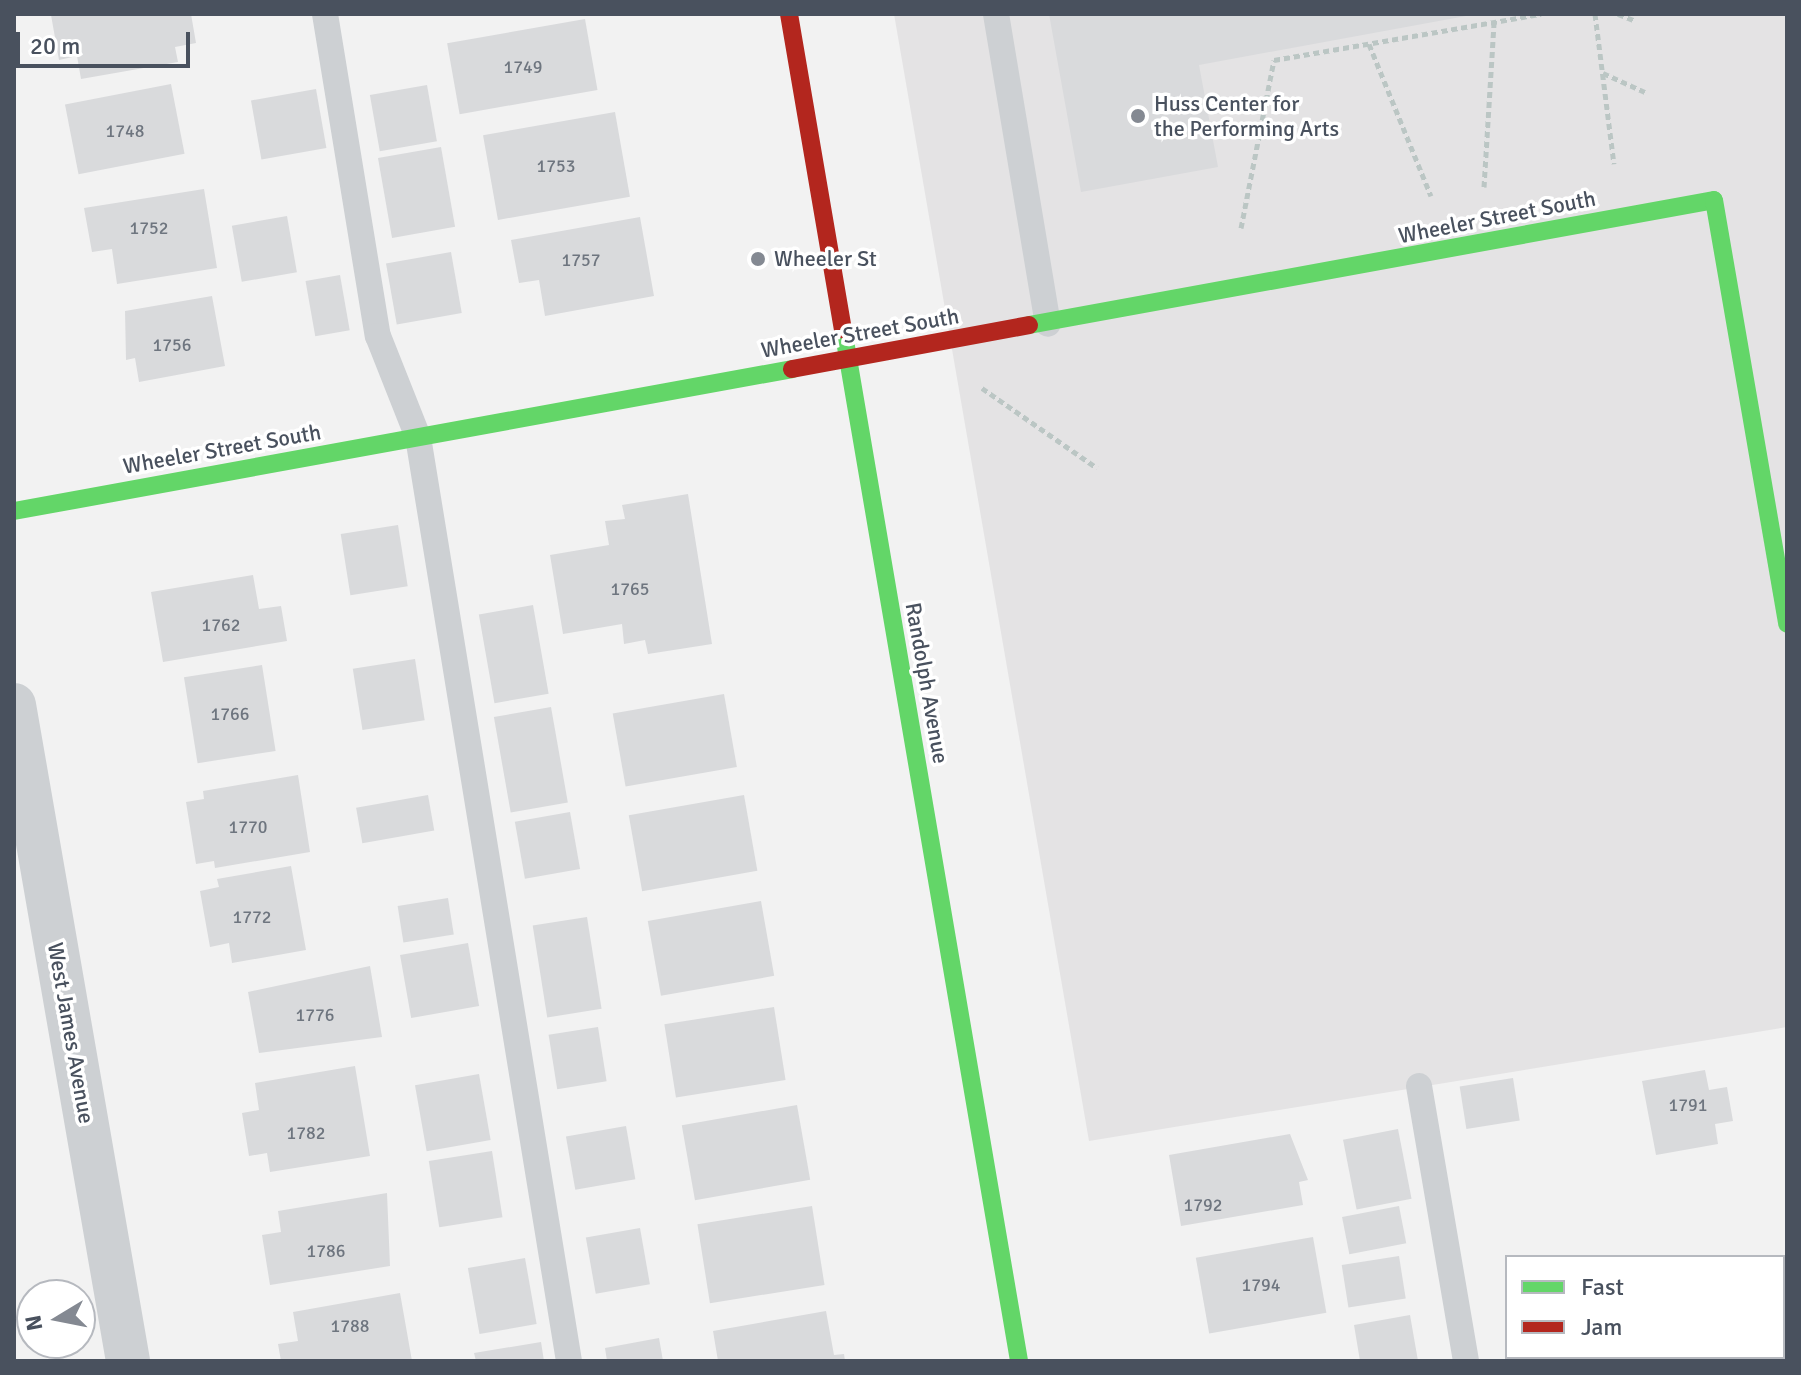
<!DOCTYPE html>
<html>
<head>
<meta charset="utf-8">
<style>
  body { margin:0 }
  #map { position:relative; width:1801px; height:1375px; overflow:hidden; background:#f2f2f2; font-family:Signika,sans-serif }
  div>[style] { position:absolute }
  .education>* { inset:0; background:#e4e3e4 }
  .building>* { inset:0; background:#d9dadc; transform-origin:0 0 }
  .path>* { height:5px; margin-top:-2.5px; transform-origin:0; background:repeating-linear-gradient(90deg,#bbc6c4 0 6px,transparent 0 10px) }
  .lane>* { height:26px; margin:-13px; padding:0 13px; transform-origin:13px; border-radius:13px; background:#cdd0d3 }
  .street>* { height:44px; margin:-22px; padding:0 22px; transform-origin:22px; border-radius:22px; background:#cdd0d3 }
  .fast>* { height:18px; margin:-9px; padding:0 9px; transform-origin:9px; border-radius:9px; background:#63d668 }
  .jam>* { height:18px; margin:-9px; padding:0 9px; transform-origin:9px; border-radius:9px; background:#b3261e }
  .dots>* { width:22px; height:22px; translate:-50% -50%; box-sizing:border-box; border:4px solid #fff; border-radius:50% }
  span { translate:-50% -50%; white-space:nowrap; text-align:center; line-height:1.15; -webkit-text-stroke:7px #fff; paint-order:stroke }
  .number-label { font-size:18px; color:#6e757f }
  .number-label span { -webkit-text-stroke-width:0 }
  .poi-label { font-size:22px; color:#49515e }
  .left { translate:0 -50%; text-align:left }
  .street-label { font-size:22px; color:#49515e }
  .frame { position:absolute; inset:0; border:16px solid #49515e; pointer-events:none }
  .legend { position:absolute; left:1505px; top:1255px; width:280px; height:104px; box-sizing:border-box; background:#fff; border:2px solid #b6b9bf; margin:0; padding:10px 14px; list-style:none; font-size:24px; color:#49515e }
  .legend li { display:flex; align-items:center; gap:16px; height:40px }
  .legend b { width:40px; border:2px solid #b6b9bf }
  .north { position:absolute; left:16px; top:1279px; width:80px; height:80px; box-sizing:border-box; background:#fff; border:2px solid #b6b9bf; border-radius:50%; rotate:260deg; font-size:22px; font-weight:700; line-height:32px; text-align:center; color:#49515e }
  .north::after { content:''; display:block; margin:auto; width:28px; height:36px; background:#848992; clip-path:polygon(50% 0,100% 100%,50% 72%,0 100%) }
  .scale { position:absolute; left:16px; top:32px; width:174px; height:36px; box-sizing:border-box; border:4px solid #49515e; border-top:0; padding-left:10px; font-size:24px; line-height:28px; white-space:nowrap; color:#49515e; -webkit-text-stroke:6px #fff; paint-order:stroke }
</style>
</head>
<body>
<div id="map">
  <div class="education">
    <i style="clip-path:polygon(894px 14px,1787px 14px,1787px 1027px,1089px 1141px)"></i>
  </div>
  <div class="building">
    <i style="clip-path:polygon(191px 14px,196px 43px,175px 47px,178px 62px,81px 79px,77px 56px,59px 60px,51px 15px)"></i>
    <i style="clip-path:polygon(1049px 14px,1466px 14px,1466px 16px,1199px 65px,1218px 167px,1081px 192px)"></i>
    <i style="left:585px;top:19px;width:72px;height:140px;rotate:80deg"></i>
    <i style="left:171px;top:84px;width:71px;height:108px;rotate:79deg"></i>
    <i style="left:427px;top:85px;width:57px;height:58px;rotate:80deg"></i>
    <i style="left:316px;top:89px;width:60px;height:66px;rotate:80deg"></i>
    <i style="left:615px;top:112px;width:86px;height:134px;rotate:80deg"></i>
    <i style="left:441px;top:147px;width:81px;height:64px;rotate:80deg"></i>
    <i style="clip-path:polygon(204px 189px,217px 268px,117px 284px,112px 249px,92px 252px,84px 208px)"></i>
    <i style="left:287px;top:216px;width:57px;height:56px;rotate:80deg"></i>
    <i style="clip-path:polygon(640px 217px,654px 296px,545px 316px,539px 280px,519px 283px,511px 240px)"></i>
    <i style="left:451px;top:252px;width:62px;height:66px;rotate:80deg"></i>
    <i style="left:340px;top:275px;width:56px;height:35px;rotate:80deg"></i>
    <i style="clip-path:polygon(212px 296px,225px 366px,139px 382px,135px 358px,126px 360px,125px 311px)"></i>
    <i style="clip-path:polygon(688px 494px,712px 644px,648px 654px,645px 640px,624px 644px,622px 624px,563px 634px,550px 555px,609px 545px,605px 521px,625px 519px,622px 505px)"></i>
    <i style="left:398px;top:525px;width:62px;height:58px;rotate:81deg"></i>
    <i style="clip-path:polygon(253px 575px,259px 609px,281px 606px,287px 641px,163px 662px,151px 592px)"></i>
    <i style="left:533px;top:605px;width:90px;height:55px;rotate:80deg"></i>
    <i style="left:415px;top:659px;width:62px;height:63px;rotate:81deg"></i>
    <i style="left:262px;top:665px;width:87px;height:79px;rotate:81deg"></i>
    <i style="left:724px;top:694px;width:74px;height:113px;rotate:80deg"></i>
    <i style="left:551px;top:707px;width:97px;height:58px;rotate:80deg"></i>
    <i style="clip-path:polygon(298px 775px,310px 852px,215px 868px,214px 861px,196px 864px,186px 802px,204px 799px,203px 791px)"></i>
    <i style="left:428px;top:795px;width:36px;height:73px;rotate:80deg"></i>
    <i style="left:744px;top:795px;width:77px;height:117px;rotate:80deg"></i>
    <i style="left:570px;top:812px;width:58px;height:56px;rotate:80deg"></i>
    <i style="clip-path:polygon(291px 866px,306px 950px,232px 963px,229px 943px,210px 947px,200px 891px,219px 887px,217px 879px)"></i>
    <i style="left:448px;top:898px;width:37px;height:51px;rotate:81deg"></i>
    <i style="left:761px;top:901px;width:76px;height:115px;rotate:80deg"></i>
    <i style="left:587px;top:917px;width:93px;height:55px;rotate:81deg"></i>
    <i style="left:468px;top:943px;width:64px;height:69px;rotate:80deg"></i>
    <i style="clip-path:polygon(370px 966px,382px 1037px,259px 1053px,248px 992px)"></i>
    <i style="left:774px;top:1007px;width:74px;height:111px;rotate:81deg"></i>
    <i style="left:598px;top:1027px;width:55px;height:50px;rotate:81deg"></i>
    <i style="clip-path:polygon(355px 1066px,370px 1156px,270px 1172px,267px 1153px,249px 1156px,242px 1113px,259px 1110px,255px 1083px)"></i>
    <i style="clip-path:polygon(1705px 1070px,1709px 1090px,1727px 1087px,1733px 1121px,1715px 1124px,1718px 1144px,1656px 1155px,1642px 1081px)"></i>
    <i style="left:479px;top:1074px;width:67px;height:65px;rotate:80deg"></i>
    <i style="left:1513px;top:1078px;width:43px;height:54px;rotate:81deg"></i>
    <i style="left:797px;top:1105px;width:76px;height:117px;rotate:80deg"></i>
    <i style="left:626px;top:1126px;width:54px;height:61px;rotate:80deg"></i>
    <i style="left:1398px;top:1129px;width:71px;height:56px;rotate:79deg"></i>
    <i style="clip-path:polygon(1290px 1134px,1308px 1180px,1299px 1182px,1303px 1205px,1181px 1226px,1169px 1155px)"></i>
    <i style="left:492px;top:1151px;width:67px;height:64px;rotate:81deg"></i>
    <i style="clip-path:polygon(387px 1193px,390px 1266px,270px 1285px,262px 1235px,281px 1232px,278px 1211px)"></i>
    <i style="left:812px;top:1206px;width:80px;height:116px;rotate:81deg"></i>
    <i style="left:1399px;top:1206px;width:38px;height:58px;rotate:79deg"></i>
    <i style="left:640px;top:1228px;width:57px;height:55px;rotate:80deg"></i>
    <i style="left:1313px;top:1237px;width:77px;height:119px;rotate:80deg"></i>
    <i style="left:1399px;top:1256px;width:43px;height:58px;rotate:81deg"></i>
    <i style="left:525px;top:1258px;width:67px;height:58px;rotate:80deg"></i>
    <i style="clip-path:polygon(400px 1293px,412px 1361px,281px 1361px,278px 1344px,298px 1341px,293px 1312px)"></i>
    <i style="clip-path:polygon(826px 1311px,834px 1355px,844px 1354px,845px 1361px,718px 1361px,713px 1331px)"></i>
    <i style="clip-path:polygon(1410px 1315px,1418px 1361px,1360px 1361px,1354px 1325px)"></i>
    <i style="clip-path:polygon(659px 1338px,663px 1361px,607px 1361px,605px 1348px)"></i>
    <i style="clip-path:polygon(541px 1342px,544px 1361px,476px 1361px,474px 1353px)"></i>
  </div>
  <div class="path">
    <i style="left:1595px;top:14px;width:151px;rotate:82.8deg"></i>
    <i style="left:1618px;top:14px;width:19px;rotate:21deg"></i>
    <i style="left:1369px;top:44px;width:164px;rotate:67.8deg"></i>
    <i style="left:1603px;top:73px;width:46px;rotate:24.3deg"></i>
    <i style="left:1484px;top:187px;width:165px;rotate:-86.5deg"></i>
    <i style="left:1241px;top:228px;width:171px;rotate:-78.9deg"></i>
    <i style="left:1274px;top:60px;width:271px;rotate:-9.8deg"></i>
    <i style="left:982px;top:388px;width:140px;rotate:34.8deg"></i>
  </div>
  <div class="lane">
    <i style="left:325px;top:14px;width:326px;rotate:80.7deg"></i>
    <i style="left:378px;top:336px;width:109px;rotate:68.4deg"></i>
    <i style="left:418px;top:437px;width:936px;rotate:80.72deg"></i>
    <i style="left:996px;top:14px;width:314px;rotate:80.5deg"></i>
    <i style="left:1419px;top:1086px;width:279px;rotate:80.3deg"></i>
  </div>
  <div class="street">
    <i style="left:14px;top:705px;width:666px;rotate:80.14deg"></i>
  </div>
  <div class="fast">
    <i style="left:1029px;top:325px;width:696px;rotate:-10.34deg"></i>
    <i style="left:1714px;top:200px;width:430px;rotate:80.2deg"></i>
    <i style="left:843px;top:329px;width:1047px;rotate:80.32deg"></i>
    <i style="left:14px;top:511px;width:791px;rotate:-10.34deg"></i>
  </div>
  <div class="jam">
    <i style="left:789px;top:14px;width:320px;rotate:80.3deg"></i>
    <i style="left:792px;top:369px;width:241px;rotate:-10.5deg"></i>
  </div>
  <div class="dots">
    <i style="left:1138px;top:116px;background:#848992"></i>
    <i style="left:758px;top:259px;background:#848992"></i>
  </div>
  <div class="number-label">
    <span style="left:523px;top:67px">1749</span>
    <span style="left:125px;top:131px">1748</span>
    <span style="left:556px;top:166px">1753</span>
    <span style="left:149px;top:228px">1752</span>
    <span style="left:581px;top:260px">1757</span>
    <span style="left:172px;top:345px">1756</span>
    <span style="left:630px;top:589px">1765</span>
    <span style="left:221px;top:625px">1762</span>
    <span style="left:230px;top:714px">1766</span>
    <span style="left:248px;top:827px">1770</span>
    <span style="left:252px;top:917px">1772</span>
    <span style="left:315px;top:1015px">1776</span>
    <span style="left:1688px;top:1105px">1791</span>
    <span style="left:306px;top:1133px">1782</span>
    <span style="left:1203px;top:1205px">1792</span>
    <span style="left:326px;top:1251px">1786</span>
    <span style="left:1261px;top:1285px">1794</span>
    <span style="left:350px;top:1326px">1788</span>
  </div>
  <div class="poi-label">
    <span class="left" style="left:1154px;top:116px">Huss Center for<br>the Performing Arts</span>
    <span class="left" style="left:774px;top:259px">Wheeler St</span>
  </div>
  <div class="street-label">
    <span style="left:1497px;top:217px;rotate:-11deg">Wheeler Street South</span>
    <span style="left:860px;top:333px;rotate:-10deg">Wheeler Street South</span>
    <span style="left:222px;top:449px;rotate:-10deg">Wheeler Street South</span>
    <span style="left:927px;top:683px;rotate:80deg">Randolph Avenue</span>
    <span style="left:71px;top:1033px;rotate:80deg">West James Avenue</span>
  </div>
  <div class="frame"></div>
  <ul class="legend">
  <li><b style="height:10px;background:#63d668"></b>Fast</li>
  <li><b style="height:10px;background:#b3261e"></b>Jam</li>
  </ul>
  <div class="north">N</div>
  <div class="scale">20 m</div>
</div>
</body>
</html>
